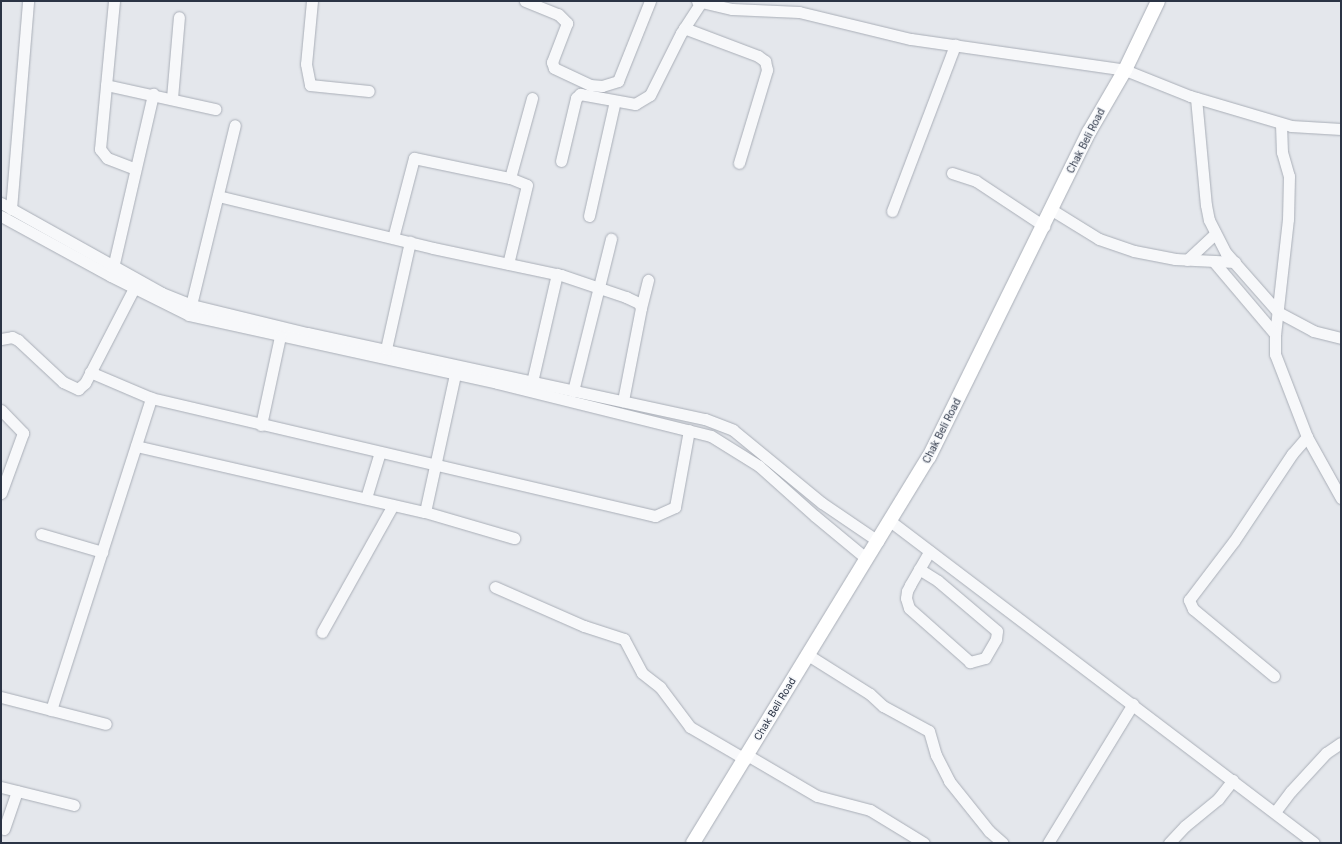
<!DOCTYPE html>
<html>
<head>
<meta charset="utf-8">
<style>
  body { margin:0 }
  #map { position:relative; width:1342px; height:844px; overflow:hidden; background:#e4e7ec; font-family:Inter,sans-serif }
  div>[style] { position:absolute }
  .roads { filter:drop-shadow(0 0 1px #a9aeb7) drop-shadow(0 0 1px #a9aeb7) }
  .minor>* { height:11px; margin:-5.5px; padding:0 5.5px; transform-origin:5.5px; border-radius:5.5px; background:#f7f8fa }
  .major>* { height:14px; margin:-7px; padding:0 7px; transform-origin:7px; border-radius:7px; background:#fff }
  span { translate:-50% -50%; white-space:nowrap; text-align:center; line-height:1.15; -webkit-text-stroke:3px #f4f6f9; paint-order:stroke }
  .street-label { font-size:10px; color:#2b3445 }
  .frame { position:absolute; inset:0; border:2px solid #2b3445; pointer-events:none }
</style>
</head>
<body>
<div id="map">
  <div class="roads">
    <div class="minor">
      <i style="left:114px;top:1px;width:149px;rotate:95.4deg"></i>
      <i style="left:100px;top:149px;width:11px;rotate:52deg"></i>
      <i style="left:107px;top:158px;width:30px;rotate:21deg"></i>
      <i style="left:312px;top:1px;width:63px;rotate:95.4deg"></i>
      <i style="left:306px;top:64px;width:21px;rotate:79deg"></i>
      <i style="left:310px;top:85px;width:59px;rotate:5.8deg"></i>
      <i style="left:525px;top:1px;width:35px;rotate:22deg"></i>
      <i style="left:558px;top:14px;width:13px;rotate:45deg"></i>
      <i style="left:567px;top:23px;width:42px;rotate:111deg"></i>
      <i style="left:552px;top:62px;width:6px;rotate:72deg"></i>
      <i style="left:554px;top:68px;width:40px;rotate:25deg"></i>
      <i style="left:590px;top:85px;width:12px;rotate:5deg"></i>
      <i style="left:602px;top:86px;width:17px;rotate:-17deg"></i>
      <i style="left:618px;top:81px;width:86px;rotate:-68.2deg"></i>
      <i style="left:697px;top:1px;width:36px;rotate:13deg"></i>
      <i style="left:732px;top:9px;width:67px;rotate:2.6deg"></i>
      <i style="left:799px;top:12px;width:115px;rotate:13.6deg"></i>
      <i style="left:911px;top:39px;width:216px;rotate:8.2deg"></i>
      <i style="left:1125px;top:70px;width:70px;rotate:21.8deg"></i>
      <i style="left:1190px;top:96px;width:105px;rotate:16.5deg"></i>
      <i style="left:1291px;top:126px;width:50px;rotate:3.4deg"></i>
      <i style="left:684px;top:28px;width:79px;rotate:20.7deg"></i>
      <i style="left:758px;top:56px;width:9px;rotate:36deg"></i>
      <i style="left:765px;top:61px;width:9px;rotate:77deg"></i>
      <i style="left:767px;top:70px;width:97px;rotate:106.8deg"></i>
      <i style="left:106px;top:85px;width:112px;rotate:12.4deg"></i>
      <i style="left:172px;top:98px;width:81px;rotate:-85.1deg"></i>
      <i style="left:1196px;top:98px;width:107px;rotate:84.7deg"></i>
      <i style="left:1206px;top:205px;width:15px;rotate:79deg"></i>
      <i style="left:1209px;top:220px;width:37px;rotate:63deg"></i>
      <i style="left:1226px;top:253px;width:79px;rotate:48.6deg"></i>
      <i style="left:1278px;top:312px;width:40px;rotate:28deg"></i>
      <i style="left:1313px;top:331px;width:29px;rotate:14deg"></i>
      <i style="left:1281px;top:124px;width:28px;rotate:88deg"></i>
      <i style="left:1282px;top:152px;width:25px;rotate:74deg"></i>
      <i style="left:1289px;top:176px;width:43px;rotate:91.3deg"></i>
      <i style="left:1288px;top:219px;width:116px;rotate:96.4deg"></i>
      <i style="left:1275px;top:334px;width:20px;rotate:90deg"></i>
      <i style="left:1275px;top:354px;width:89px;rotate:68.9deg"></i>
      <i style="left:1307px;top:437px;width:70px;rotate:60.9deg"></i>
      <i style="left:561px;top:161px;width:65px;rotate:-76.6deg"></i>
      <i style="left:576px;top:98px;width:6px;rotate:-45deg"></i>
      <i style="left:580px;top:94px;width:56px;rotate:10.3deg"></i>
      <i style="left:635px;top:104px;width:17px;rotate:-31deg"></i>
      <i style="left:650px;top:95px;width:69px;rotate:-63.4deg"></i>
      <i style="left:681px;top:33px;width:37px;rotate:-57deg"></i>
      <i style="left:952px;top:173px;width:25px;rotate:18deg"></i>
      <i style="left:976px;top:181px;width:82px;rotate:33.5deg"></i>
      <i style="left:510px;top:178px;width:83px;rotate:-74.6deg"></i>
      <i style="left:218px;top:196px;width:221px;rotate:13.6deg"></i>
      <i style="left:433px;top:248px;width:131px;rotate:11.9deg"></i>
      <i style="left:561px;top:275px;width:69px;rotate:18.7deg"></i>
      <i style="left:626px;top:297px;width:14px;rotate:25deg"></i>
      <i style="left:639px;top:303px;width:5px;rotate:68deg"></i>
      <i style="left:641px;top:308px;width:95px;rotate:101deg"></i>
      <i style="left:1px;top:203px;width:184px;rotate:29.2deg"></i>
      <i style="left:162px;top:293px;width:31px;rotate:22deg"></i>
      <i style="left:191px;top:305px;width:119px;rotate:13.6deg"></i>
      <i style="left:307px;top:333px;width:407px;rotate:12.2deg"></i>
      <i style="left:705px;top:419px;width:30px;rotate:21deg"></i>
      <i style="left:733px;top:430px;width:115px;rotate:39.4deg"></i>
      <i style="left:822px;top:503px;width:68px;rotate:34.2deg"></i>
      <i style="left:11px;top:209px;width:209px;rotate:-85.3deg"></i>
      <i style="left:1052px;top:210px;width:55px;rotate:31.7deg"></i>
      <i style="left:1099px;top:239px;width:37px;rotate:19deg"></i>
      <i style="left:1134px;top:251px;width:42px;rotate:11deg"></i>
      <i style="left:1175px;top:259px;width:60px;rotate:2.9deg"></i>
      <i style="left:892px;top:211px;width:178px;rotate:-69.2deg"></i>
      <i style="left:1px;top:216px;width:125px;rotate:28.6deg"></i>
      <i style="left:111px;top:276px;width:87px;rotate:26.6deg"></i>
      <i style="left:189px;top:315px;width:315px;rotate:12.4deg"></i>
      <i style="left:497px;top:383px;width:220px;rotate:13.9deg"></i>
      <i style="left:711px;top:436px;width:57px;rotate:32deg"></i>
      <i style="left:759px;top:466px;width:75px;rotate:41.8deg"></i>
      <i style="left:815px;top:516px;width:67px;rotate:39.6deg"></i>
      <i style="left:589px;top:216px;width:118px;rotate:-77.3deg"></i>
      <i style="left:393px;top:238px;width:83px;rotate:-75.3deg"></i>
      <i style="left:414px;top:158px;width:98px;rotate:11.8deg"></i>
      <i style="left:510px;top:178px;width:18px;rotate:22deg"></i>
      <i style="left:527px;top:185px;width:81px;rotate:103.5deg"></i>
      <i style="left:1187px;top:260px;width:38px;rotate:-43deg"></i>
      <i style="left:1214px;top:262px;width:94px;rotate:49.7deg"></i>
      <i style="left:112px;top:272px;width:183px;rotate:-77deg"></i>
      <i style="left:191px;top:305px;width:185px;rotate:-76.3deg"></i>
      <i style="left:641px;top:308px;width:29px;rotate:-76deg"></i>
      <i style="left:1px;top:339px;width:11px;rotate:-10deg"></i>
      <i style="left:12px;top:337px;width:7px;rotate:27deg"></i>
      <i style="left:18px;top:340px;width:62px;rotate:43deg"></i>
      <i style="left:63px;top:382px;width:17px;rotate:25deg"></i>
      <i style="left:78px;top:389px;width:9px;rotate:-41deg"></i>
      <i style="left:85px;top:383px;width:107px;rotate:-62.7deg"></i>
      <i style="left:386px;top:349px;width:110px;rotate:-77.4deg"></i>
      <i style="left:90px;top:372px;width:66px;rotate:23.1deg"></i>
      <i style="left:151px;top:398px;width:518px;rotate:13.18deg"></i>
      <i style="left:655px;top:516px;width:22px;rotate:-24deg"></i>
      <i style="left:675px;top:507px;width:78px;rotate:-79.7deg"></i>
      <i style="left:532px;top:382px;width:111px;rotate:-77deg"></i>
      <i style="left:573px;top:391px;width:157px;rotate:-76deg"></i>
      <i style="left:1px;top:410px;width:32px;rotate:46deg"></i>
      <i style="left:23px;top:433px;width:64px;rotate:110.1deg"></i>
      <i style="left:261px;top:425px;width:91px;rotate:-77.9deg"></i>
      <i style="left:136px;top:446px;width:296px;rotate:12.9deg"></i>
      <i style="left:425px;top:512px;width:93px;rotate:16.3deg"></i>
      <i style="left:366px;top:498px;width:48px;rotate:-73.1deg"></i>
      <i style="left:425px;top:512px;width:141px;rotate:-77.7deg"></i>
      <i style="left:890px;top:521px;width:532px;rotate:37.21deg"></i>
      <i style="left:41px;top:534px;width:64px;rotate:16.4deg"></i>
      <i style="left:919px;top:569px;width:22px;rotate:32deg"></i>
      <i style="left:938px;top:581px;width:77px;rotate:40.3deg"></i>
      <i style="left:997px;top:631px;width:8px;rotate:97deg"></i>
      <i style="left:996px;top:639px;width:22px;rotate:120deg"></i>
      <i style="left:985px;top:658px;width:16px;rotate:165deg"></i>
      <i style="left:970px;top:662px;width:81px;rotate:-138.5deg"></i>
      <i style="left:909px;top:608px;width:10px;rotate:-107deg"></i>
      <i style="left:906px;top:598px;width:7px;rotate:-82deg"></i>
      <i style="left:907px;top:591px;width:7px;rotate:-63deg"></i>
      <i style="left:910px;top:585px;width:39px;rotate:-60deg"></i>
      <i style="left:495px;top:587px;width:97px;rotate:23.7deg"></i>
      <i style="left:584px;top:626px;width:42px;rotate:18deg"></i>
      <i style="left:624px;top:639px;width:38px;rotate:62deg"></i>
      <i style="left:642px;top:673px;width:23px;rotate:38deg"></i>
      <i style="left:660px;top:687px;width:50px;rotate:53.1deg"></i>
      <i style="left:690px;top:727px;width:64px;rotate:30.2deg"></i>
      <i style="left:322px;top:632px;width:145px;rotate:-60.8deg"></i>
      <i style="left:808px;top:655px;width:73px;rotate:32.2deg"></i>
      <i style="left:870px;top:694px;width:18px;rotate:43deg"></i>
      <i style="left:883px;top:706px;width:52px;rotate:28.5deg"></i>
      <i style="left:929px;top:731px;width:25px;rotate:74deg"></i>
      <i style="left:936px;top:755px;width:29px;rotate:63deg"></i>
      <i style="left:949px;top:781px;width:64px;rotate:51.3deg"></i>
      <i style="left:989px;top:831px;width:18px;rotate:41deg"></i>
      <i style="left:1274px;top:676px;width:105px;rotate:-140.4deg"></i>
      <i style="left:1193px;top:609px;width:10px;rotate:-114deg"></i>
      <i style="left:1189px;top:600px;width:74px;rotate:-52.7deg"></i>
      <i style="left:1234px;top:541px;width:105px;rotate:-56.3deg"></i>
      <i style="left:1292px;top:454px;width:23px;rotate:-49deg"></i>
      <i style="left:1px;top:697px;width:108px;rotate:14.4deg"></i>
      <i style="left:51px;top:710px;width:328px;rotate:-72.2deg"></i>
      <i style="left:747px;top:755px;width:81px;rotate:30.4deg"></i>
      <i style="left:817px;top:796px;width:55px;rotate:14.8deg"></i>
      <i style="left:870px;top:810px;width:63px;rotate:31.4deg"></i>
      <i style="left:1px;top:787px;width:75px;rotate:13.9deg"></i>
      <i style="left:1275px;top:812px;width:26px;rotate:-53deg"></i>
      <i style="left:1291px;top:791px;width:52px;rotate:-47.4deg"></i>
      <i style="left:1326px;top:753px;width:18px;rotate:-34deg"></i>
      <i style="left:4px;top:829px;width:40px;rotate:-71.1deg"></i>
      <i style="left:1048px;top:843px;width:163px;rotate:-58.6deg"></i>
      <i style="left:1169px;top:843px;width:23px;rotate:-47deg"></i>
      <i style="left:1185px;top:826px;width:43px;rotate:-39.3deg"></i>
      <i style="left:1218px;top:799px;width:24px;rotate:-52deg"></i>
    </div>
    <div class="major">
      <i style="left:693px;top:843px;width:452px;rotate:-58.6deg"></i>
      <i style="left:929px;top:457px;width:362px;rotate:-63.8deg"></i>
      <i style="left:1089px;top:132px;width:72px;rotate:-59.9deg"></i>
      <i style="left:1125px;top:70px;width:76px;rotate:-64.4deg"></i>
    </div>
  </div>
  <div class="street-label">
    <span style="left:1086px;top:141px;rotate:-63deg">Chak Beli Road</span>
    <span style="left:942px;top:431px;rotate:-63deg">Chak Beli Road</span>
    <span style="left:775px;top:709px;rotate:-59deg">Chak Beli Road</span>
  </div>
  <div class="frame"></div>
</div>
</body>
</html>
